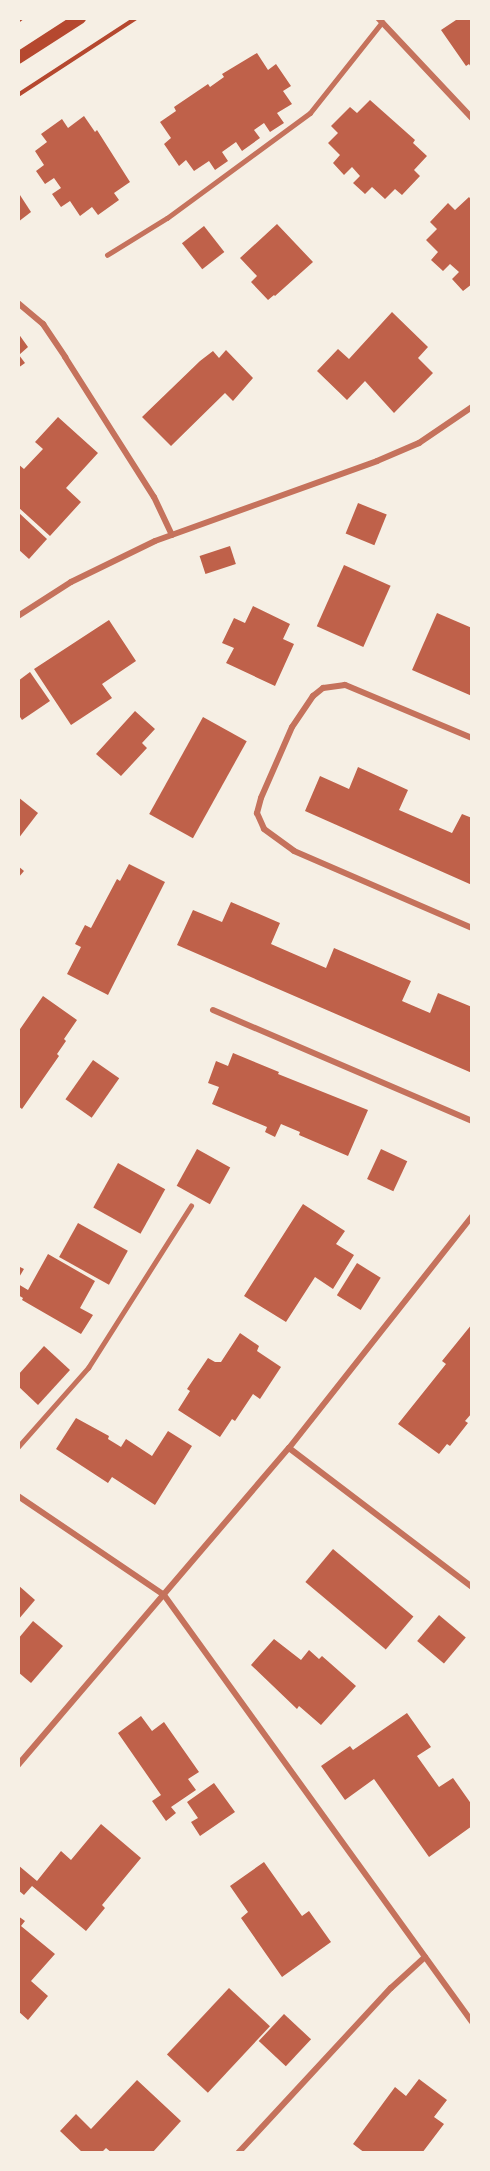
<!DOCTYPE html>
<html>
<head>
<meta charset="utf-8">
<style>
  body { margin:0 }
  #map { position:relative; width:490px; height:2171px; overflow:hidden; background:#f6efe4; font-family:"IBM Plex Sans",sans-serif }
  div>[style] { position:absolute }
  .building>* { inset:0; background:#bf614a; transform-origin:0 0 }
  .path>* { height:4px; margin:-2px; padding:0 2px; transform-origin:2px; border-radius:2px; background:#b5482f }
  .service>* { height:4.5px; margin:-2.25px; padding:0 2.25px; transform-origin:2.25px; border-radius:2.25px; background:#c5725c }
  .minor>* { height:6px; margin:-3px; padding:0 3px; transform-origin:3px; border-radius:3px; background:#c5725c }
  .secondary>* { height:12px; margin:-6px; padding:0 6px; transform-origin:6px; border-radius:6px; background:#b5482f }
  span { translate:-50% -50%; white-space:nowrap; text-align:center; line-height:1.15; -webkit-text-stroke:4.5px #f6efe4; paint-order:stroke }
  .frame { position:absolute; inset:0; border:20px solid #f6efe4; pointer-events:none }
</style>
</head>
<body>
<div id="map">
  <div class="building">
    <i style="clip-path:polygon(459px 18px,472px 18px,472px 69px,469px 64px,466px 66px,441px 30px)"></i>
    <i style="clip-path:polygon(257px 53px,268px 70px,276px 64px,291px 86px,283px 91px,292px 104px,277px 113px,284px 123px,270px 132px,264px 123px,254px 130px,260px 138px,242px 151px,236px 142px,222px 152px,228px 161px,215px 170px,209px 161px,194px 171px,186px 160px,179px 166px,164px 144px,171px 138px,160px 122px,176px 111px,174px 107px,208px 84px,210px 87px,224px 77px,222px 74px)"></i>
    <i style="clip-path:polygon(370px 100px,415px 140px,413px 143px,427px 156px,414px 170px,420px 176px,402px 195px,395px 189px,385px 199px,372px 187px,365px 194px,353px 183px,360px 176px,352px 167px,344px 175px,333px 163px,340px 155px,328px 143px,338px 133px,331px 126px,350px 107px,357px 113px)"></i>
    <i style="clip-path:polygon(84px 116px,95px 132px,97px 130px,130px 182px,114px 193px,119px 200px,98px 215px,92px 207px,80px 216px,70px 201px,61px 207px,52px 194px,61px 188px,54px 178px,45px 184px,36px 171px,44px 165px,35px 151px,47px 142px,41px 134px,62px 119px,68px 128px)"></i>
    <i style="clip-path:polygon(18px 192px,31px 212px,18px 222px)"></i>
    <i style="clip-path:polygon(469px 197px,472px 201px,472px 284px,463px 291px,452px 279px,459px 272px,450px 264px,443px 271px,431px 260px,438px 252px,426px 240px,437px 229px,430px 222px,448px 203px,455px 210px)"></i>
    <i style="clip-path:polygon(277px 224px,313px 262px,275px 296px,274px 295px,268px 300px,251px 282px,257px 276px,240px 258px)"></i>
    <i style="left:204px;top:226px;width:33px;height:28px;rotate:52deg"></i>
    <i style="clip-path:polygon(392px 312px,428px 347px,418px 358px,433px 373px,394px 413px,365px 381px,347px 400px,317px 371px,338px 349px,349px 359px)"></i>
    <i style="clip-path:polygon(18px 333px,28px 347px,19px 355px,25px 363px,18px 368px)"></i>
    <i style="clip-path:polygon(226px 350px,253px 378px,233px 401px,225px 393px,171px 446px,142px 417px,200px 361px,213px 351px,219px 358px)"></i>
    <i style="clip-path:polygon(58px 417px,98px 453px,66px 488px,81px 502px,50px 536px,18px 507px,18px 464px,24px 469px,43px 449px,35px 442px)"></i>
    <i style="left:358px;top:503px;width:31px;height:33px;rotate:22deg"></i>
    <i style="clip-path:polygon(18px 512px,47px 539px,29px 559px,18px 549px)"></i>
    <i style="left:230px;top:546px;width:19px;height:32px;rotate:72deg"></i>
    <i style="left:344px;top:565px;width:51px;height:67px;rotate:24deg"></i>
    <i style="clip-path:polygon(253px 606px,290px 624px,283px 639px,294px 644px,275px 686px,226px 663px,234px 648px,222px 643px,234px 618px,245px 623px)"></i>
    <i style="clip-path:polygon(437px 613px,472px 628px,472px 696px,412px 670px)"></i>
    <i style="clip-path:polygon(109px 620px,136px 661px,102px 684px,112px 698px,71px 725px,34px 669px)"></i>
    <i style="clip-path:polygon(30px 672px,50px 701px,22px 720px,18px 714px,18px 681px)"></i>
    <i style="clip-path:polygon(135px 711px,155px 729px,142px 743px,147px 748px,121px 776px,96px 754px)"></i>
    <i style="left:203px;top:717px;width:50px;height:111px;rotate:29deg"></i>
    <i style="clip-path:polygon(358px 767px,408px 790px,399px 810px,452px 833px,462px 814px,472px 818px,472px 885px,305px 811px,320px 776px,349px 789px)"></i>
    <i style="clip-path:polygon(18px 797px,38px 813px,18px 839px)"></i>
    <i style="clip-path:polygon(129px 864px,165px 882px,108px 995px,67px 974px,81px 947px,75px 944px,85px 925px,91px 928px,117px 879px,120px 881px)"></i>
    <i style="clip-path:polygon(18px 866px,24px 871px,18px 878px)"></i>
    <i style="clip-path:polygon(231px 902px,280px 923px,271px 944px,326px 968px,334px 948px,411px 981px,402px 1001px,430px 1013px,438px 993px,472px 1007px,472px 1073px,177px 945px,193px 910px,222px 922px)"></i>
    <i style="clip-path:polygon(43px 996px,77px 1020px,64px 1039px,66px 1041px,57px 1054px,59px 1056px,22px 1109px,18px 1106px,18px 1032px)"></i>
    <i style="clip-path:polygon(233px 1053px,279px 1072px,278px 1074px,368px 1110px,348px 1156px,299px 1135px,300px 1132px,281px 1124px,275px 1137px,265px 1132px,267px 1127px,212px 1104px,219px 1087px,208px 1083px,216px 1061px,228px 1066px)"></i>
    <i style="left:93px;top:1060px;width:32px;height:48px;rotate:35deg"></i>
    <i style="left:197px;top:1149px;width:38px;height:42px;rotate:29deg"></i>
    <i style="left:381px;top:1149px;width:29px;height:33px;rotate:25deg"></i>
    <i style="left:118px;top:1163px;width:54px;height:51px;rotate:29deg"></i>
    <i style="clip-path:polygon(303px 1204px,345px 1231px,336px 1244px,354px 1255px,333px 1289px,315px 1277px,286px 1322px,244px 1296px)"></i>
    <i style="left:78px;top:1223px;width:57px;height:39px;rotate:29deg"></i>
    <i style="clip-path:polygon(48px 1254px,95px 1281px,80px 1308px,93px 1315px,81px 1334px,22px 1300px,23px 1298px,18px 1295px,18px 1284px,28px 1290px)"></i>
    <i style="left:357px;top:1263px;width:28px;height:38px;rotate:32deg"></i>
    <i style="clip-path:polygon(18px 1266px,24px 1269px,18px 1279px)"></i>
    <i style="clip-path:polygon(472px 1324px,472px 1413px,465px 1421px,468px 1423px,450px 1446px,447px 1444px,439px 1454px,398px 1424px,446px 1364px,442px 1361px)"></i>
    <i style="clip-path:polygon(240px 1333px,259px 1346px,257px 1351px,281px 1367px,260px 1399px,253px 1394px,235px 1421px,232px 1419px,220px 1437px,178px 1410px,190px 1391px,187px 1389px,208px 1358px,215px 1362px,221px 1362px)"></i>
    <i style="clip-path:polygon(44px 1346px,70px 1370px,38px 1405px,18px 1386px,18px 1375px)"></i>
    <i style="clip-path:polygon(76px 1418px,109px 1436px,108px 1439px,121px 1447px,126px 1439px,152px 1456px,168px 1431px,192px 1446px,155px 1505px,112px 1477px,108px 1483px,56px 1449px)"></i>
    <i style="left:333px;top:1549px;width:105px;height:43px;rotate:40deg"></i>
    <i style="clip-path:polygon(18px 1585px,35px 1600px,18px 1620px)"></i>
    <i style="left:439px;top:1615px;width:35px;height:34px;rotate:40deg"></i>
    <i style="clip-path:polygon(33px 1621px,63px 1646px,31px 1683px,18px 1672px,18px 1639px)"></i>
    <i style="clip-path:polygon(274px 1639px,301px 1660px,309px 1650px,319px 1659px,322px 1656px,356px 1686px,321px 1725px,299px 1706px,297px 1709px,251px 1665px)"></i>
    <i style="clip-path:polygon(407px 1713px,431px 1747px,417px 1756px,439px 1787px,453px 1778px,472px 1805px,472px 1826px,429px 1857px,374px 1779px,345px 1800px,321px 1766px,350px 1746px,353px 1750px)"></i>
    <i style="clip-path:polygon(141px 1716px,152px 1731px,164px 1722px,199px 1772px,188px 1779px,196px 1790px,171px 1807px,176px 1813px,166px 1821px,152px 1801px,161px 1795px,118px 1733px)"></i>
    <i style="clip-path:polygon(214px 1783px,235px 1812px,200px 1836px,191px 1822px,198px 1818px,187px 1802px)"></i>
    <i style="clip-path:polygon(101px 1824px,141px 1858px,102px 1905px,105px 1908px,86px 1931px,32px 1886px,24px 1895px,18px 1890px,18px 1865px,37px 1881px,61px 1851px,71px 1860px)"></i>
    <i style="clip-path:polygon(264px 1862px,302px 1916px,309px 1911px,331px 1942px,282px 1977px,241px 1918px,248px 1912px,230px 1886px)"></i>
    <i style="clip-path:polygon(18px 1916px,25px 1921px,21px 1926px,55px 1954px,31px 1981px,48px 1996px,28px 2020px,18px 2011px)"></i>
    <i style="left:229px;top:1988px;width:56px;height:91px;rotate:43deg"></i>
    <i style="left:284px;top:2014px;width:37px;height:37px;rotate:43deg"></i>
    <i style="clip-path:polygon(419px 2079px,447px 2100px,434px 2117px,444px 2124px,422px 2153px,365px 2153px,353px 2144px,395px 2087px,406px 2096px)"></i>
    <i style="clip-path:polygon(137px 2080px,181px 2121px,152px 2153px,112px 2153px,106px 2148px,101px 2153px,83px 2153px,60px 2131px,76px 2114px,91px 2129px)"></i>
  </div>
  <div class="path">
    <i style="left:18px;top:21px;width:5px;rotate:-37deg"></i>
    <i style="left:18px;top:95px;width:141px;rotate:-33.1deg"></i>
  </div>
  <div class="service">
    <i style="left:107px;top:255px;width:70px;rotate:-31.7deg"></i>
    <i style="left:167px;top:218px;width:177px;rotate:-36.3deg"></i>
    <i style="left:310px;top:113px;width:116px;rotate:-51.6deg"></i>
    <i style="left:18px;top:1447px;width:106px;rotate:-48.5deg"></i>
    <i style="left:88px;top:1368px;width:192px;rotate:-57.6deg"></i>
  </div>
  <div class="minor">
    <i style="left:378px;top:18px;width:137px;rotate:46.8deg"></i>
    <i style="left:18px;top:303px;width:33px;rotate:40deg"></i>
    <i style="left:43px;top:324px;width:40px;rotate:56deg"></i>
    <i style="left:65px;top:357px;width:166px;rotate:57.6deg"></i>
    <i style="left:154px;top:497px;width:42px;rotate:64.7deg"></i>
    <i style="left:18px;top:616px;width:63px;rotate:-32.7deg"></i>
    <i style="left:71px;top:582px;width:93px;rotate:-26deg"></i>
    <i style="left:155px;top:541px;width:236px;rotate:-19.8deg"></i>
    <i style="left:377px;top:461px;width:46px;rotate:-23.2deg"></i>
    <i style="left:419px;top:443px;width:64px;rotate:-34.2deg"></i>
    <i style="left:472px;top:738px;width:138px;rotate:-157.3deg"></i>
    <i style="left:345px;top:685px;width:22px;rotate:172deg"></i>
    <i style="left:323px;top:688px;width:13px;rotate:141deg"></i>
    <i style="left:313px;top:696px;width:37px;rotate:124deg"></i>
    <i style="left:292px;top:727px;width:77px;rotate:113.6deg"></i>
    <i style="left:261px;top:798px;width:16px;rotate:105deg"></i>
    <i style="left:257px;top:813px;width:17px;rotate:66deg"></i>
    <i style="left:264px;top:829px;width:37px;rotate:36deg"></i>
    <i style="left:294px;top:851px;width:194px;rotate:23.4deg"></i>
    <i style="left:213px;top:1010px;width:282px;rotate:23.2deg"></i>
    <i style="left:289px;top:1448px;width:230px;rotate:37.2deg"></i>
    <i style="left:18px;top:1496px;width:176px;rotate:34.1deg"></i>
    <i style="left:164px;top:1595px;width:526px;rotate:54.2deg"></i>
    <i style="left:18px;top:1765px;width:417px;rotate:-49.5deg"></i>
    <i style="left:289px;top:1448px;width:295px;rotate:-51.7deg"></i>
    <i style="left:238px;top:2153px;width:225px;rotate:-47.2deg"></i>
    <i style="left:391px;top:1988px;width:46px;rotate:-42.4deg"></i>
  </div>
  <div class="secondary">
    <i style="left:18px;top:58px;width:74px;rotate:-32.8deg"></i>
  </div>
  <div class="frame"></div>
</div>
</body>
</html>
